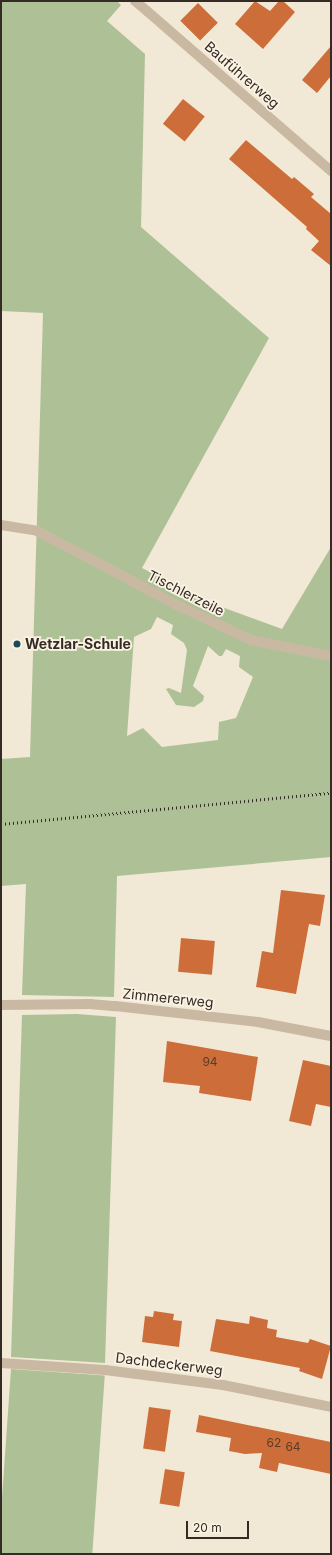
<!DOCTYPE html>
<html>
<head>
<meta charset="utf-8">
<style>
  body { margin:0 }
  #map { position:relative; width:332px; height:1555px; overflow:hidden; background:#f2e8d6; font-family:Inter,sans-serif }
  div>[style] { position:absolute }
  .green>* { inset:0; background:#aec196; transform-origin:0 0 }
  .building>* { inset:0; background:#cd6e3a; transform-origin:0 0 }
  .lane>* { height:10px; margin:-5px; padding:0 5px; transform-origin:5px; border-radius:5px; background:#cab9a2 }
  .street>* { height:10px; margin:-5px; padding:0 5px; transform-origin:5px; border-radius:5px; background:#cab9a2 }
  .rail>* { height:3px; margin-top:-1.5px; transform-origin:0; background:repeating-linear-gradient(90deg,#342b25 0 1px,transparent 0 4px) }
  .dots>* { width:11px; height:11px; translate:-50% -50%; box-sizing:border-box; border:2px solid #faf2e2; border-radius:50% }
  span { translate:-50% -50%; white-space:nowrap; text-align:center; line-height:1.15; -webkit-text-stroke:3.5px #faf2e2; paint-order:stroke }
  .number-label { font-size:12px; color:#5a3c2a }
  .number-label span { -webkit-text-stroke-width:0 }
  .street-label { font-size:14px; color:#342b25 }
  .poi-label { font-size:14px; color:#342b25; font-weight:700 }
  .left { translate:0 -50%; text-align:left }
  .frame { position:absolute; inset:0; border:2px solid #342b25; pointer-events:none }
  .scale { position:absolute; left:186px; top:1521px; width:63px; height:18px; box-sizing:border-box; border:2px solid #342b25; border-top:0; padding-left:5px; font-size:12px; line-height:14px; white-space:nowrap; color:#342b25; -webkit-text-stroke:3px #faf2e2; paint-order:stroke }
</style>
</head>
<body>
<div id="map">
  <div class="green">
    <i style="clip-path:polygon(evenodd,1px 1px,117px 1px,121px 5px,107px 21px,145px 54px,141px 227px,269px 338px,142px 568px,208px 602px,282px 629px,331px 547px,331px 857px,117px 876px,114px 997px,22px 995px,26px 884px,1px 886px,1px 759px,30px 757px,43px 313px,1px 311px,1px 1px,157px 617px,173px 625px,171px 634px,184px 643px,187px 650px,181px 693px,169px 688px,166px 689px,176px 705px,194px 707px,203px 701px,204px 696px,193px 686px,208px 646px,219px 656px,222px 656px,226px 649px,240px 656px,239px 667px,253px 677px,236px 718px,219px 722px,218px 740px,162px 747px,143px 728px,127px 736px,134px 637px,151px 629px,157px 617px)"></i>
    <i style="clip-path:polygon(77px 1014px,116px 1017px,105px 1363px,11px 1357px,22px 1015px)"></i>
    <i style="left:11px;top:1369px;width:94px;height:185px;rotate:4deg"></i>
  </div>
  <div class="building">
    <i style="clip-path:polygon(255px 1px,270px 11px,279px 1px,283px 1px,295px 12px,263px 49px,235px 24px)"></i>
    <i style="left:198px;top:3px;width:28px;height:25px;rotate:45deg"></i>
    <i style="clip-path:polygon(331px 46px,331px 76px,317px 93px,302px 80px)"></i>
    <i style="left:183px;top:99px;width:28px;height:32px;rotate:39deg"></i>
    <i style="clip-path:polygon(246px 140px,292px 179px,294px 177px,314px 194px,311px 197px,331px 214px,331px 266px,311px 250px,319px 241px,306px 229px,307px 227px,229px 159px)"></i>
    <i style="clip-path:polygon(281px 890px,325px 895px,320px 926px,309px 924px,296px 994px,256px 987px,262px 951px,273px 953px)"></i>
    <i style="left:181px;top:938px;width:34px;height:34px;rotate:5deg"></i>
    <i style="clip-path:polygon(167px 1041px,258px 1057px,251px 1101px,199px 1093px,200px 1086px,163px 1082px)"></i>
    <i style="clip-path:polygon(303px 1060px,331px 1066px,331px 1107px,316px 1104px,311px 1126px,289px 1121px)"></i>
    <i style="clip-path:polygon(154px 1311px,174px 1314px,173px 1320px,182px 1321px,179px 1347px,142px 1342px,145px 1316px,153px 1317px)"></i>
    <i style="clip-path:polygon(250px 1316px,268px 1320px,267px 1328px,277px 1330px,276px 1337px,308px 1343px,310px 1339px,331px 1346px,322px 1379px,299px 1371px,300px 1368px,210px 1351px,216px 1319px,249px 1324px)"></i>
    <i style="left:149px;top:1407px;width:22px;height:42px;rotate:8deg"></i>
    <i style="clip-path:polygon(199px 1415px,331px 1442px,331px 1474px,279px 1463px,277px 1472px,259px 1468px,262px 1453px,245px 1454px,229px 1451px,231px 1438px,196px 1432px)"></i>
    <i style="left:165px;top:1469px;width:20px;height:35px;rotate:9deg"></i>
  </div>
  <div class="lane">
    <i style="left:135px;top:1px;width:16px;rotate:40deg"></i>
    <i style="left:1px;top:525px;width:36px;rotate:9deg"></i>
    <i style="left:37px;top:531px;width:73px;rotate:27.6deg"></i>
    <i style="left:1px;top:1005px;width:89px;rotate:-0.6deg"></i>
    <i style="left:90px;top:1004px;width:25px;rotate:5deg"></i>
    <i style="left:1px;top:1363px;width:104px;rotate:3.9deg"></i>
  </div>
  <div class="street">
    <i style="left:147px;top:11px;width:244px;rotate:41deg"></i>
    <i style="left:102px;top:565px;width:83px;rotate:28.1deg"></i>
    <i style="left:175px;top:604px;width:84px;rotate:25.3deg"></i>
    <i style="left:251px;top:640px;width:82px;rotate:11.3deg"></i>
    <i style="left:115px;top:1006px;width:144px;rotate:6.4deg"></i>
    <i style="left:258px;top:1022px;width:74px;rotate:10.9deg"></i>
    <i style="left:105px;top:1370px;width:119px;rotate:7.2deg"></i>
    <i style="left:223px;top:1385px;width:110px;rotate:11.5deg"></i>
  </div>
  <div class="rail">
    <i style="left:1px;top:824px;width:331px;rotate:-5.4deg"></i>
  </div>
  <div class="dots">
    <i style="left:17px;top:644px;background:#194c58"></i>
  </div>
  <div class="number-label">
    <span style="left:210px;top:1062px">94</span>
    <span style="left:274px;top:1443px">62</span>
    <span style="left:293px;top:1447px">64</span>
  </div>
  <div class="street-label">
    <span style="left:242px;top:75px;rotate:41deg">Bauführerweg</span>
    <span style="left:186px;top:593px;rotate:27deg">Tischlerzeile</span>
    <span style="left:168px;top:998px;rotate:6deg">Zimmererweg</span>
    <span style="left:169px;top:1364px;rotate:7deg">Dachdeckerweg</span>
  </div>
  <div class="poi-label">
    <span class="left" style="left:25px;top:644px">Wetzlar-Schule</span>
  </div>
  <div class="frame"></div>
  <div class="scale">20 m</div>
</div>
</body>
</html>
